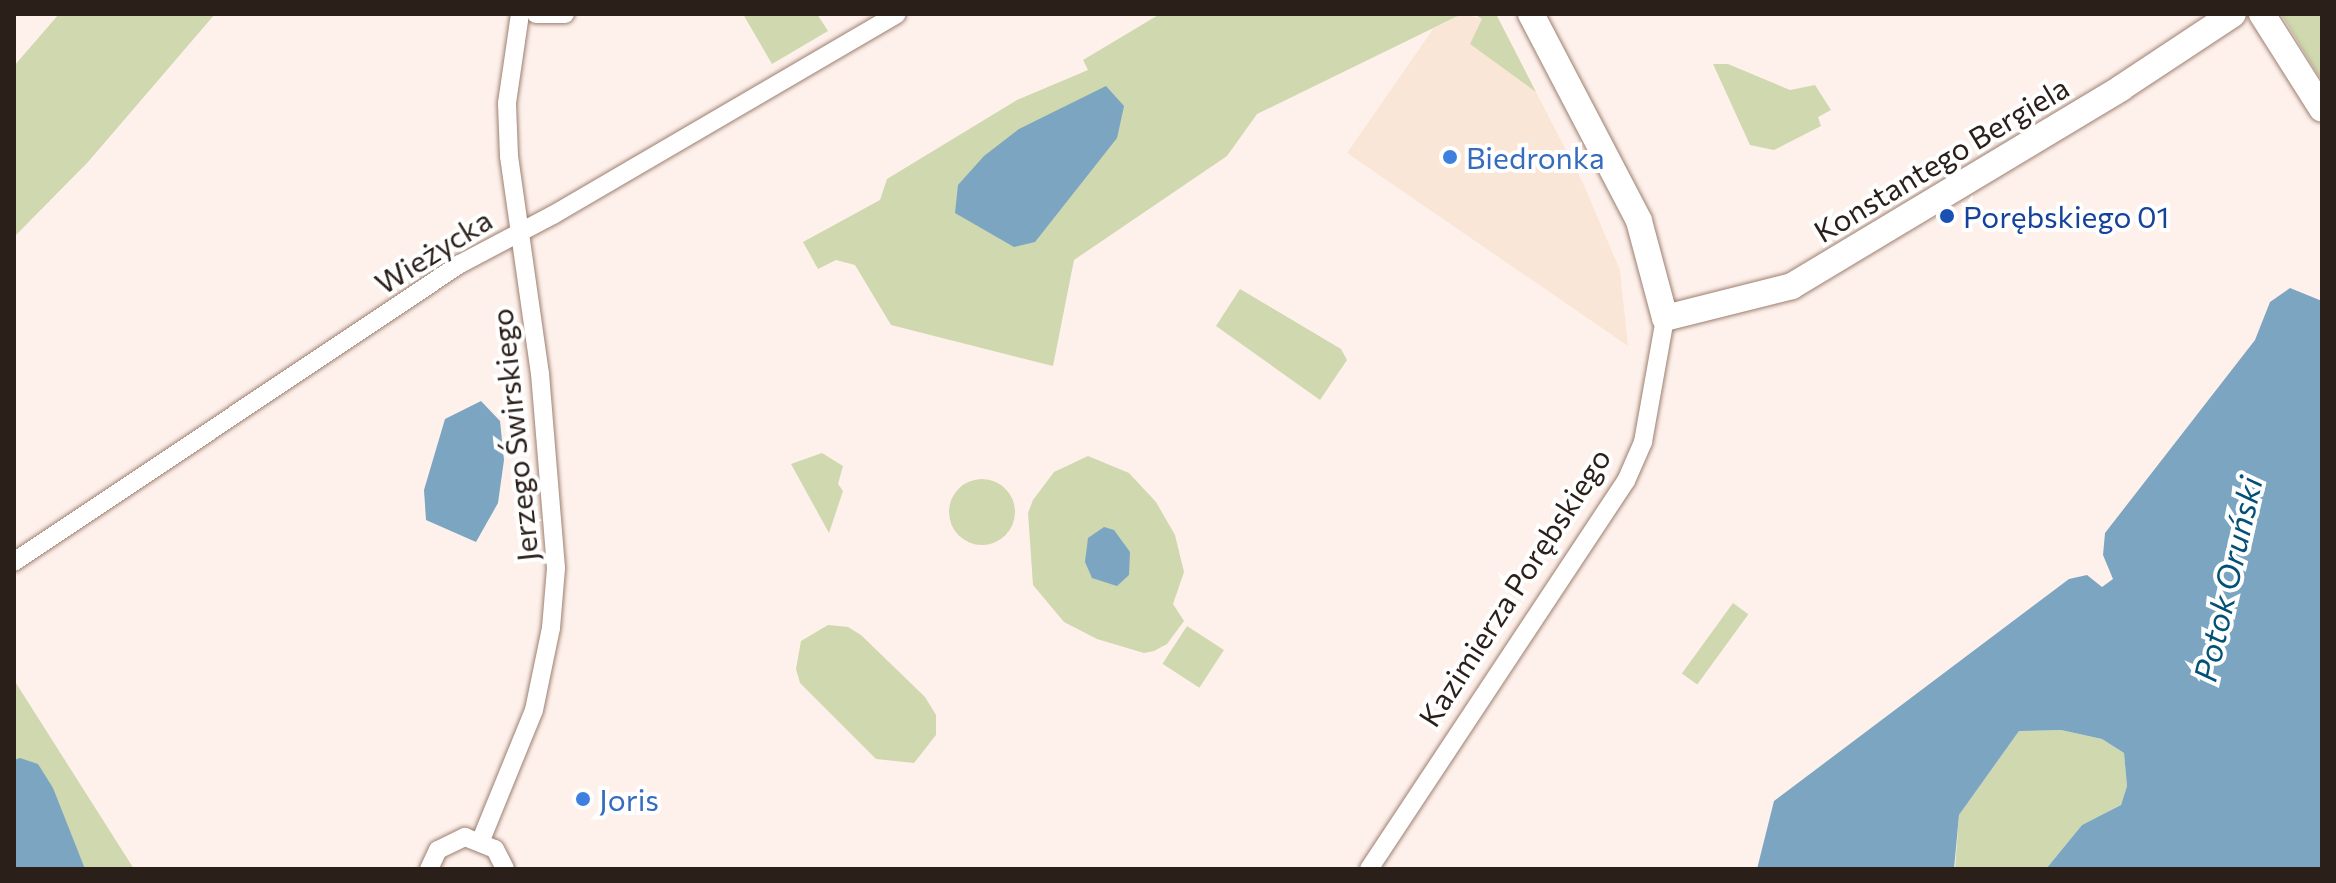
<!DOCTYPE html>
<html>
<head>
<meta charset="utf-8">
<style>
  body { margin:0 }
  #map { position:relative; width:2336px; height:883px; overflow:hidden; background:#fef1eb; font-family:Commissioner,sans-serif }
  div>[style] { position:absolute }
  .commercial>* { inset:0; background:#fae6d6 }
  .green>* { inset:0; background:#cfd8ae; transform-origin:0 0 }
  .round { border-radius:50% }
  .water>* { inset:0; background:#7ba5c1 }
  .roads { filter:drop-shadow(0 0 2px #9c7f70) drop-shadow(0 0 2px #9c7f70) }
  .street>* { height:18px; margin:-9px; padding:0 9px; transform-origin:9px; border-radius:9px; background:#fff }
  .secondary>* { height:26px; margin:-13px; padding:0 13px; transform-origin:13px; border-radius:13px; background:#fff }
  .dots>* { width:22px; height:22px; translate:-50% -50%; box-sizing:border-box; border:4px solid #fff; border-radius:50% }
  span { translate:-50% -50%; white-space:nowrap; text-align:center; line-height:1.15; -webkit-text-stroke:8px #fff; paint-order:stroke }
  .shop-label { font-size:30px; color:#366cbe }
  .left { translate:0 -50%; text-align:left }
  .street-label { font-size:30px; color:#2a1f19 }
  .transit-label { font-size:30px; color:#164399 }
  .water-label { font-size:32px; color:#045177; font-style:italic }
  .frame { position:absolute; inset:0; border:16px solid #2a1f19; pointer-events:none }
</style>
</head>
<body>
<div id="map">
  <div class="commercial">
    <i style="clip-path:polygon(1462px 14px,1483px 19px,1470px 44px,1536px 92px,1583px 183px,1620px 270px,1628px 346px,1347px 153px,1433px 29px)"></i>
  </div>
  <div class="green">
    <i style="clip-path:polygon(59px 14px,215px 14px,88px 162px,14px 237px,14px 66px)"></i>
    <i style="clip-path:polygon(743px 14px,817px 14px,828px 31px,772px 64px)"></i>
    <i style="clip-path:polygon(1160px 14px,1462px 14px,1257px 114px,1227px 156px,1074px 260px,1053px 366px,891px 325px,855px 265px,836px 260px,818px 269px,803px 242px,880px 200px,887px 179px,1017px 100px,1088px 70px,1083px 60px)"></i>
    <i style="clip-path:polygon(1474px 14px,1496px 14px,1536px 92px,1470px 44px,1482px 19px)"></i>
    <i style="clip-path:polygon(2281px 14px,2322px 14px,2322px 81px,2314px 68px)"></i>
    <i style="clip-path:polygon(1713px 64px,1728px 64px,1790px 90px,1815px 85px,1831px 110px,1818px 117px,1821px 126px,1774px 150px,1750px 145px)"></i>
    <i style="clip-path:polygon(1240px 289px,1341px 349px,1347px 360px,1320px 400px,1216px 326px)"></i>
    <i style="clip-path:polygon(822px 453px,843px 466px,838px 484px,843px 491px,829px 533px,791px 464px)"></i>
    <i style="clip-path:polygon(1088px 456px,1129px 473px,1156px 502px,1175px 535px,1184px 572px,1173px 604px,1184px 621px,1167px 644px,1154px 651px,1144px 653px,1097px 639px,1064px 622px,1033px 585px,1028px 513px,1033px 500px,1054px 472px)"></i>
    <i class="round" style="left:949px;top:479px;width:66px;height:66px"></i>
    <i style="left:1733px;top:603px;width:19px;height:87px;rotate:36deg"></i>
    <i style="clip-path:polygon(828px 625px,848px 627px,861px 635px,925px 697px,936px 715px,936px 735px,914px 763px,876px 759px,800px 683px,796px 669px,801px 641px)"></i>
    <i style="left:1187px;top:626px;width:44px;height:45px;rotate:33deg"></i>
    <i style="clip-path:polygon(14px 680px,134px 869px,85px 869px,38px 764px,14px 760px)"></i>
    <i style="clip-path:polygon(2061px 730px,2102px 739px,2124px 753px,2127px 786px,2121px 805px,2082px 825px,2046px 869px,1955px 869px,1959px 815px,2019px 731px)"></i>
  </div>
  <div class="water">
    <i style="clip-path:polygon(1106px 86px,1124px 106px,1117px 138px,1035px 242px,1014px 247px,955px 213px,958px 185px,984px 156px,1019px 129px)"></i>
    <i style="clip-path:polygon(2290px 288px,2322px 301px,2322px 869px,2046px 869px,2082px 825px,2121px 805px,2127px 786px,2124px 753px,2102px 739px,2061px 730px,2019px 731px,1959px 815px,1954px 869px,1757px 869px,1774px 801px,2069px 579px,2087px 575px,2102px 587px,2113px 579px,2103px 555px,2105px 533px,2255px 340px,2270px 302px)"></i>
    <i style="clip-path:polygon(481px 401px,500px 421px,504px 460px,498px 503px,476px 542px,426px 520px,424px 490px,445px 419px)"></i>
    <i style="clip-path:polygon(1104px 527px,1114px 530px,1130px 552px,1129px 575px,1117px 586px,1092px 578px,1085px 562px,1088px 538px)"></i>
    <i style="clip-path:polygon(20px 758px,38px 764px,53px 788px,85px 869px,14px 869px,14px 760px)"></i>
  </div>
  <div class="roads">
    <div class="street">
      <i style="left:536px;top:14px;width:29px"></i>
      <i style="left:14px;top:562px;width:536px;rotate:-33.75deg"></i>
      <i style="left:460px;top:264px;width:105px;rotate:-27.8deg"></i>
      <i style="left:553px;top:215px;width:398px;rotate:-30.3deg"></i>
      <i style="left:481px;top:840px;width:140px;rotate:-67.8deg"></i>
      <i style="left:534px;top:710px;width:84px;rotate:-78.3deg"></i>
      <i style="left:551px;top:628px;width:60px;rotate:-85.2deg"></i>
      <i style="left:556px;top:568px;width:195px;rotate:-94.7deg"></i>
      <i style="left:540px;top:374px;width:220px;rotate:-98.1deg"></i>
      <i style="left:509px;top:156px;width:53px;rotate:-92.2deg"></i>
      <i style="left:507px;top:103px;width:90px;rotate:-81.7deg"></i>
      <i style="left:429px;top:869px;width:21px;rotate:-65deg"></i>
      <i style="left:438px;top:850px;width:30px;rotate:-26deg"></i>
      <i style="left:465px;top:837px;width:32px;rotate:22deg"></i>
      <i style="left:495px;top:849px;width:22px;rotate:63deg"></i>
      <i style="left:1369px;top:869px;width:465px;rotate:-56.5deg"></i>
      <i style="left:1626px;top:481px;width:43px;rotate:-66.4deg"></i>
      <i style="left:1643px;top:442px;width:126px;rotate:-79.9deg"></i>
    </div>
    <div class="secondary">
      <i style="left:1531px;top:14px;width:233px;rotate:62.4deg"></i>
      <i style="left:1639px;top:221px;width:100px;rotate:75deg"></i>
      <i style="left:1665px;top:318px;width:131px;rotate:-14.1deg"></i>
      <i style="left:1792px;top:286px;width:384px;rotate:-31deg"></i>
      <i style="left:2121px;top:88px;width:134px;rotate:-33.5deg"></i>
      <i style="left:2262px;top:14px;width:112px;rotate:57.7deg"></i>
    </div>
  </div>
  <div class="dots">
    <i style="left:1450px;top:157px;background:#3f7fe0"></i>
    <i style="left:1947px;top:216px;background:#1a4fb4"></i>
    <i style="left:583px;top:799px;background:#3f7fe0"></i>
  </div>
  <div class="shop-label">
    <span class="left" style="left:1466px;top:157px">Biedronka</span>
    <span class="left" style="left:599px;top:799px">Joris</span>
  </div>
  <div class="street-label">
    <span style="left:1941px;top:159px;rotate:-31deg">Konstantego Bergiela</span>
    <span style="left:433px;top:251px;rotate:-32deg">Wieżycka</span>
    <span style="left:514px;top:435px;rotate:-96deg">Jerzego Świrskiego</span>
    <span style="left:1514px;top:587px;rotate:-57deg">Kazimierza Porębskiego</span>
  </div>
  <div class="transit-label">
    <span class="left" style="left:1963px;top:216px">Porębskiego 01</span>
  </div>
  <div class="water-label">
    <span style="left:2227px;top:579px;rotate:-77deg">Potok Oruński</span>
  </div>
  <div class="frame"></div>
</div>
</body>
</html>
